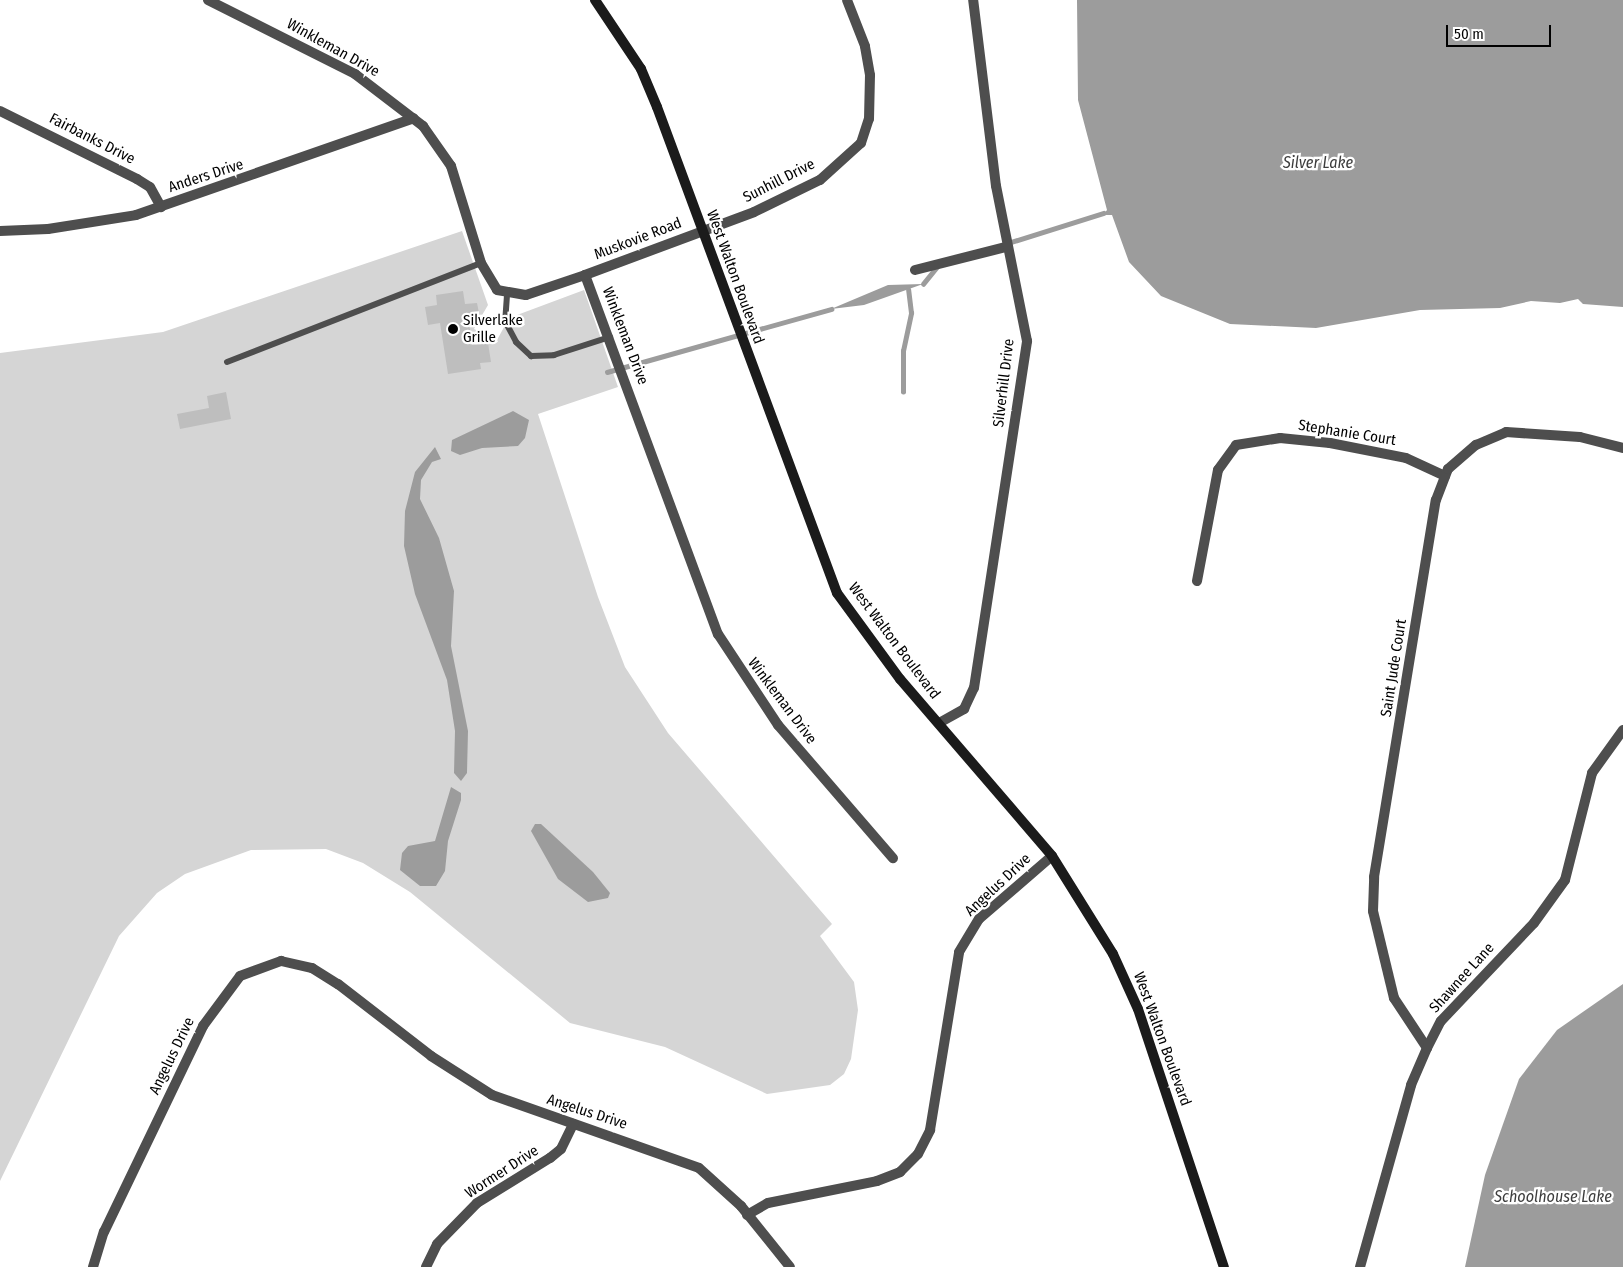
<!DOCTYPE html>
<html>
<head>
<meta charset="utf-8">
<style>
  body { margin:0 }
  #map { position:relative; width:1623px; height:1267px; overflow:hidden; background:#fff; font-family:"Fira Sans Condensed",sans-serif }
  div>[style] { position:absolute }
  .green>* { inset:0; background:#d5d5d5 }
  .water>* { inset:0; background:#9c9c9c }
  .stream>* { height:4.5px; margin:-2.25px; padding:0 2.25px; transform-origin:2.25px; border-radius:2.25px; background:#9c9c9c }
  .building>* { inset:0; background:#bebebe }
  .lane>* { height:6px; margin:-3px; padding:0 3px; transform-origin:3px; border-radius:3px; background:#4e4e4e }
  .street>* { height:10px; margin:-5px; padding:0 5px; transform-origin:5px; border-radius:5px; background:#4e4e4e }
  .secondary>* { height:10px; margin:-5px; padding:0 5px; transform-origin:5px; border-radius:5px; background:#1b1b1b }
  .dots>* { width:14px; height:14px; translate:-50% -50%; box-sizing:border-box; border:2px solid #fff; border-radius:50% }
  span { translate:-50% -50%; white-space:nowrap; text-align:center; line-height:1.15; -webkit-text-stroke:4.5px #fff; paint-order:stroke }
  .street-label { font-size:15px; color:#000 }
  .poi-label { font-size:15px; color:#000 }
  .left { translate:0 -50%; text-align:left }
  .water-label { font-size:16px; color:#3d3d3d; font-style:italic }
  .scale { position:absolute; left:1446px; top:25px; width:105px; height:22px; box-sizing:border-box; border:2px solid #000; border-top:0; padding-left:6px; font-size:15px; line-height:18px; white-space:nowrap; color:#000; -webkit-text-stroke:4px #fff; paint-order:stroke }
</style>
</head>
<body>
<div id="map">
  <div class="green">
    <i style="clip-path:polygon(462px 231px,488px 305px,474px 329px,497px 340px,509px 318px,584px 290px,618px 387px,538px 414px,598px 597px,625px 667px,668px 733px,832px 924px,820px 936px,854px 982px,858px 1010px,851px 1059px,844px 1074px,830px 1085px,767px 1094px,665px 1047px,570px 1023px,410px 892px,363px 863px,326px 849px,251px 850px,185px 874px,157px 893px,119px 936px,0 1181px,0 353px,163px 332px)"></i>
  </div>
  <div class="water">
    <i style="clip-path:polygon(1077px 0,1623px 0,1623px 307px,1583px 304px,1578px 299px,1560px 303px,1531px 301px,1500px 308px,1420px 310px,1316px 328px,1230px 324px,1161px 296px,1129px 262px,1112px 215px,1103px 215px,1107px 210px,1078px 100px)"></i>
    <i style="clip-path:polygon(923px 284px,864px 305px,831px 309px,888px 285px)"></i>
    <i style="clip-path:polygon(513px 411px,529px 420px,525px 438px,518px 446px,482px 448px,460px 455px,451px 451px,452px 440px)"></i>
    <i style="clip-path:polygon(435px 447px,441px 459px,432px 462px,421px 480px,420px 499px,439px 538px,454px 591px,451px 646px,468px 731px,467px 773px,461px 781px,454px 773px,455px 731px,447px 680px,415px 594px,404px 546px,405px 511px,415px 472px)"></i>
    <i style="clip-path:polygon(451px 787px,461px 793px,461px 800px,448px 841px,445px 871px,436px 886px,420px 886px,400px 870px,402px 853px,408px 846px,435px 841px)"></i>
    <i style="clip-path:polygon(535px 824px,541px 824px,593px 872px,610px 893px,608px 898px,588px 902px,558px 879px,531px 831px)"></i>
    <i style="clip-path:polygon(1623px 984px,1623px 1267px,1465px 1267px,1485px 1175px,1519px 1079px,1557px 1030px)"></i>
  </div>
  <div class="stream">
    <i style="left:1008px;top:243px;width:100px;rotate:-17.5deg"></i>
    <i style="left:923px;top:284px;width:22px;rotate:-51deg"></i>
    <i style="left:607px;top:372px;width:233px;rotate:-15.7deg"></i>
    <i style="left:903px;top:392px;width:41px;rotate:-90deg"></i>
    <i style="left:903px;top:351px;width:39px;rotate:-78deg"></i>
    <i style="left:911px;top:313px;width:23px;rotate:-97deg"></i>
  </div>
  <div class="building">
    <i style="clip-path:polygon(463px 291px,465px 304px,477px 303px,479px 313px,468px 314px,472px 345px,488px 343px,491px 362px,480px 363px,481px 369px,448px 374px,440px 323px,428px 325px,425px 307px,437px 305px,436px 295px)"></i>
    <i style="clip-path:polygon(226px 392px,231px 419px,180px 429px,177px 414px,209px 408px,207px 396px)"></i>
  </div>
  <div class="lane">
    <i style="left:507px;top:295px;width:26px;rotate:94deg"></i>
    <i style="left:505px;top:321px;width:24px;rotate:62deg"></i>
    <i style="left:516px;top:342px;width:21px;rotate:43deg"></i>
    <i style="left:531px;top:356px;width:23px;rotate:-2deg"></i>
    <i style="left:554px;top:355px;width:59px;rotate:-17.8deg"></i>
    <i style="left:227px;top:362px;width:273px;rotate:-21.3deg"></i>
  </div>
  <div class="street">
    <i style="left:208px;top:0;width:165px;rotate:26.7deg"></i>
    <i style="left:355px;top:74px;width:86px;rotate:37.4deg"></i>
    <i style="left:423px;top:126px;width:49px;rotate:55deg"></i>
    <i style="left:451px;top:166px;width:102px;rotate:72.8deg"></i>
    <i style="left:481px;top:263px;width:31px;rotate:59deg"></i>
    <i style="left:497px;top:290px;width:29px;rotate:10deg"></i>
    <i style="left:526px;top:295px;width:62px;rotate:-18.7deg"></i>
    <i style="left:585px;top:275px;width:383px;rotate:69.7deg"></i>
    <i style="left:718px;top:634px;width:109px;rotate:56.6deg"></i>
    <i style="left:778px;top:725px;width:176px;rotate:49.2deg"></i>
    <i style="left:0;top:111px;width:153px;rotate:26.4deg"></i>
    <i style="left:137px;top:179px;width:15px;rotate:32deg"></i>
    <i style="left:150px;top:187px;width:23px;rotate:61deg"></i>
    <i style="left:0;top:231px;width:48px;rotate:-2.4deg"></i>
    <i style="left:48px;top:229px;width:89px;rotate:-9deg"></i>
    <i style="left:136px;top:215px;width:294px;rotate:-19.2deg"></i>
    <i style="left:915px;top:270px;width:94px;rotate:-14.2deg"></i>
    <i style="left:585px;top:275px;width:180px;rotate:-20.4deg"></i>
    <i style="left:754px;top:212px;width:73px;rotate:-25.9deg"></i>
    <i style="left:820px;top:180px;width:55px;rotate:-42.1deg"></i>
    <i style="left:861px;top:143px;width:25px;rotate:-72deg"></i>
    <i style="left:869px;top:119px;width:44px;rotate:-88.7deg"></i>
    <i style="left:870px;top:75px;width:29px;rotate:-100deg"></i>
    <i style="left:865px;top:46px;width:49px;rotate:-111.4deg"></i>
    <i style="left:1197px;top:581px;width:113px;rotate:-79.3deg"></i>
    <i style="left:1218px;top:470px;width:31px;rotate:-54deg"></i>
    <i style="left:1236px;top:445px;width:45px;rotate:-9deg"></i>
    <i style="left:1280px;top:438px;width:50px;rotate:5.7deg"></i>
    <i style="left:1330px;top:443px;width:77px;rotate:11.2deg"></i>
    <i style="left:1406px;top:458px;width:43px;rotate:24.8deg"></i>
    <i style="left:939px;top:723px;width:29px;rotate:-29deg"></i>
    <i style="left:964px;top:709px;width:23px;rotate:-65deg"></i>
    <i style="left:974px;top:688px;width:351px;rotate:-81.3deg"></i>
    <i style="left:1027px;top:341px;width:158px;rotate:-101.3deg"></i>
    <i style="left:996px;top:186px;width:187px;rotate:-97deg"></i>
    <i style="left:1427px;top:1048px;width:60px;rotate:-123.4deg"></i>
    <i style="left:1394px;top:998px;width:89px;rotate:-103.6deg"></i>
    <i style="left:1373px;top:911px;width:34px;rotate:-88deg"></i>
    <i style="left:1374px;top:877px;width:382px;rotate:-80.7deg"></i>
    <i style="left:1436px;top:500px;width:33px;rotate:-69deg"></i>
    <i style="left:1448px;top:469px;width:37px;rotate:-41deg"></i>
    <i style="left:1476px;top:445px;width:33px;rotate:-23deg"></i>
    <i style="left:1506px;top:432px;width:74px;rotate:3.9deg"></i>
    <i style="left:1580px;top:437px;width:44px;rotate:14.3deg"></i>
    <i style="left:747px;top:1215px;width:24px;rotate:-30deg"></i>
    <i style="left:768px;top:1203px;width:111px;rotate:-11.4deg"></i>
    <i style="left:877px;top:1181px;width:25px;rotate:-21deg"></i>
    <i style="left:900px;top:1172px;width:25px;rotate:-45deg"></i>
    <i style="left:918px;top:1154px;width:27px;rotate:-63deg"></i>
    <i style="left:930px;top:1130px;width:180px;rotate:-80.7deg"></i>
    <i style="left:959px;top:952px;width:39px;rotate:-59deg"></i>
    <i style="left:979px;top:919px;width:96px;rotate:-40.8deg"></i>
    <i style="left:93px;top:1267px;width:37px;rotate:-73deg"></i>
    <i style="left:104px;top:1232px;width:229px;rotate:-64.3deg"></i>
    <i style="left:203px;top:1026px;width:62px;rotate:-53.5deg"></i>
    <i style="left:240px;top:976px;width:44px;rotate:-20.1deg"></i>
    <i style="left:281px;top:961px;width:32px;rotate:13deg"></i>
    <i style="left:312px;top:968px;width:31px;rotate:32deg"></i>
    <i style="left:338px;top:984px;width:118px;rotate:37.7deg"></i>
    <i style="left:431px;top:1056px;width:72px;rotate:32.6deg"></i>
    <i style="left:492px;top:1095px;width:219px;rotate:19.4deg"></i>
    <i style="left:699px;top:1168px;width:57px;rotate:42.1deg"></i>
    <i style="left:741px;top:1206px;width:78px;rotate:51.2deg"></i>
    <i style="left:426px;top:1267px;width:25px;rotate:-64deg"></i>
    <i style="left:437px;top:1244px;width:57px;rotate:-45.7deg"></i>
    <i style="left:477px;top:1203px;width:86px;rotate:-31.7deg"></i>
    <i style="left:550px;top:1158px;width:14px;rotate:-39deg"></i>
    <i style="left:561px;top:1149px;width:28px;rotate:-64deg"></i>
    <i style="left:1360px;top:1267px;width:189px;rotate:-74.3deg"></i>
    <i style="left:1411px;top:1085px;width:40px;rotate:-66.6deg"></i>
    <i style="left:1427px;top:1048px;width:30px;rotate:-63deg"></i>
    <i style="left:1441px;top:1021px;width:135px;rotate:-46.5deg"></i>
    <i style="left:1534px;top:923px;width:53px;rotate:-54.2deg"></i>
    <i style="left:1565px;top:880px;width:110px;rotate:-75.8deg"></i>
    <i style="left:1592px;top:773px;width:53px;rotate:-54.2deg"></i>
  </div>
  <div class="secondary">
    <i style="left:595px;top:0;width:83px;rotate:56.3deg"></i>
    <i style="left:641px;top:69px;width:41px;rotate:67.2deg"></i>
    <i style="left:657px;top:107px;width:518px;rotate:69.68deg"></i>
    <i style="left:837px;top:593px;width:107px;rotate:53.8deg"></i>
    <i style="left:900px;top:679px;width:233px;rotate:49.3deg"></i>
    <i style="left:1052px;top:856px;width:115px;rotate:58.1deg"></i>
    <i style="left:1113px;top:954px;width:60px;rotate:65.6deg"></i>
    <i style="left:1138px;top:1009px;width:272px;rotate:71.6deg"></i>
  </div>
  <div class="dots">
    <i style="left:453px;top:329px;background:#000"></i>
  </div>
  <div class="street-label">
    <span style="left:333px;top:48px;rotate:29deg">Winkleman Drive</span>
    <span style="left:92px;top:139px;rotate:27deg">Fairbanks Drive</span>
    <span style="left:206px;top:176px;rotate:-18deg">Anders Drive</span>
    <span style="left:779px;top:181px;rotate:-27deg">Sunhill Drive</span>
    <span style="left:638px;top:239px;rotate:-21deg">Muskovie Road</span>
    <span style="left:735px;top:277px;rotate:70deg">West Walton Boulevard</span>
    <span style="left:625px;top:336px;rotate:69deg">Winkleman Drive</span>
    <span style="left:1004px;top:383px;rotate:-83deg">Silverhill Drive</span>
    <span style="left:1347px;top:433px;rotate:9deg">Stephanie Court</span>
    <span style="left:894px;top:641px;rotate:53deg">West Walton Boulevard</span>
    <span style="left:1394px;top:668px;rotate:-81deg">Saint Jude Court</span>
    <span style="left:782px;top:701px;rotate:53deg">Winkleman Drive</span>
    <span style="left:998px;top:885px;rotate:-43deg">Angelus Drive</span>
    <span style="left:1462px;top:978px;rotate:-48deg">Shawnee Lane</span>
    <span style="left:1162px;top:1039px;rotate:70deg">West Walton Boulevard</span>
    <span style="left:172px;top:1056px;rotate:-64deg">Angelus Drive</span>
    <span style="left:587px;top:1112px;rotate:18deg">Angelus Drive</span>
    <span style="left:502px;top:1172px;rotate:-33deg">Wormer Drive</span>
  </div>
  <div class="poi-label">
    <span class="left" style="left:463px;top:329px">Silverlake<br>Grille</span>
  </div>
  <div class="water-label">
    <span style="left:1318px;top:163px">Silver Lake</span>
    <span style="left:1553px;top:1197px">Schoolhouse Lake</span>
  </div>
  <div class="scale">50 m</div>
</div>
</body>
</html>
